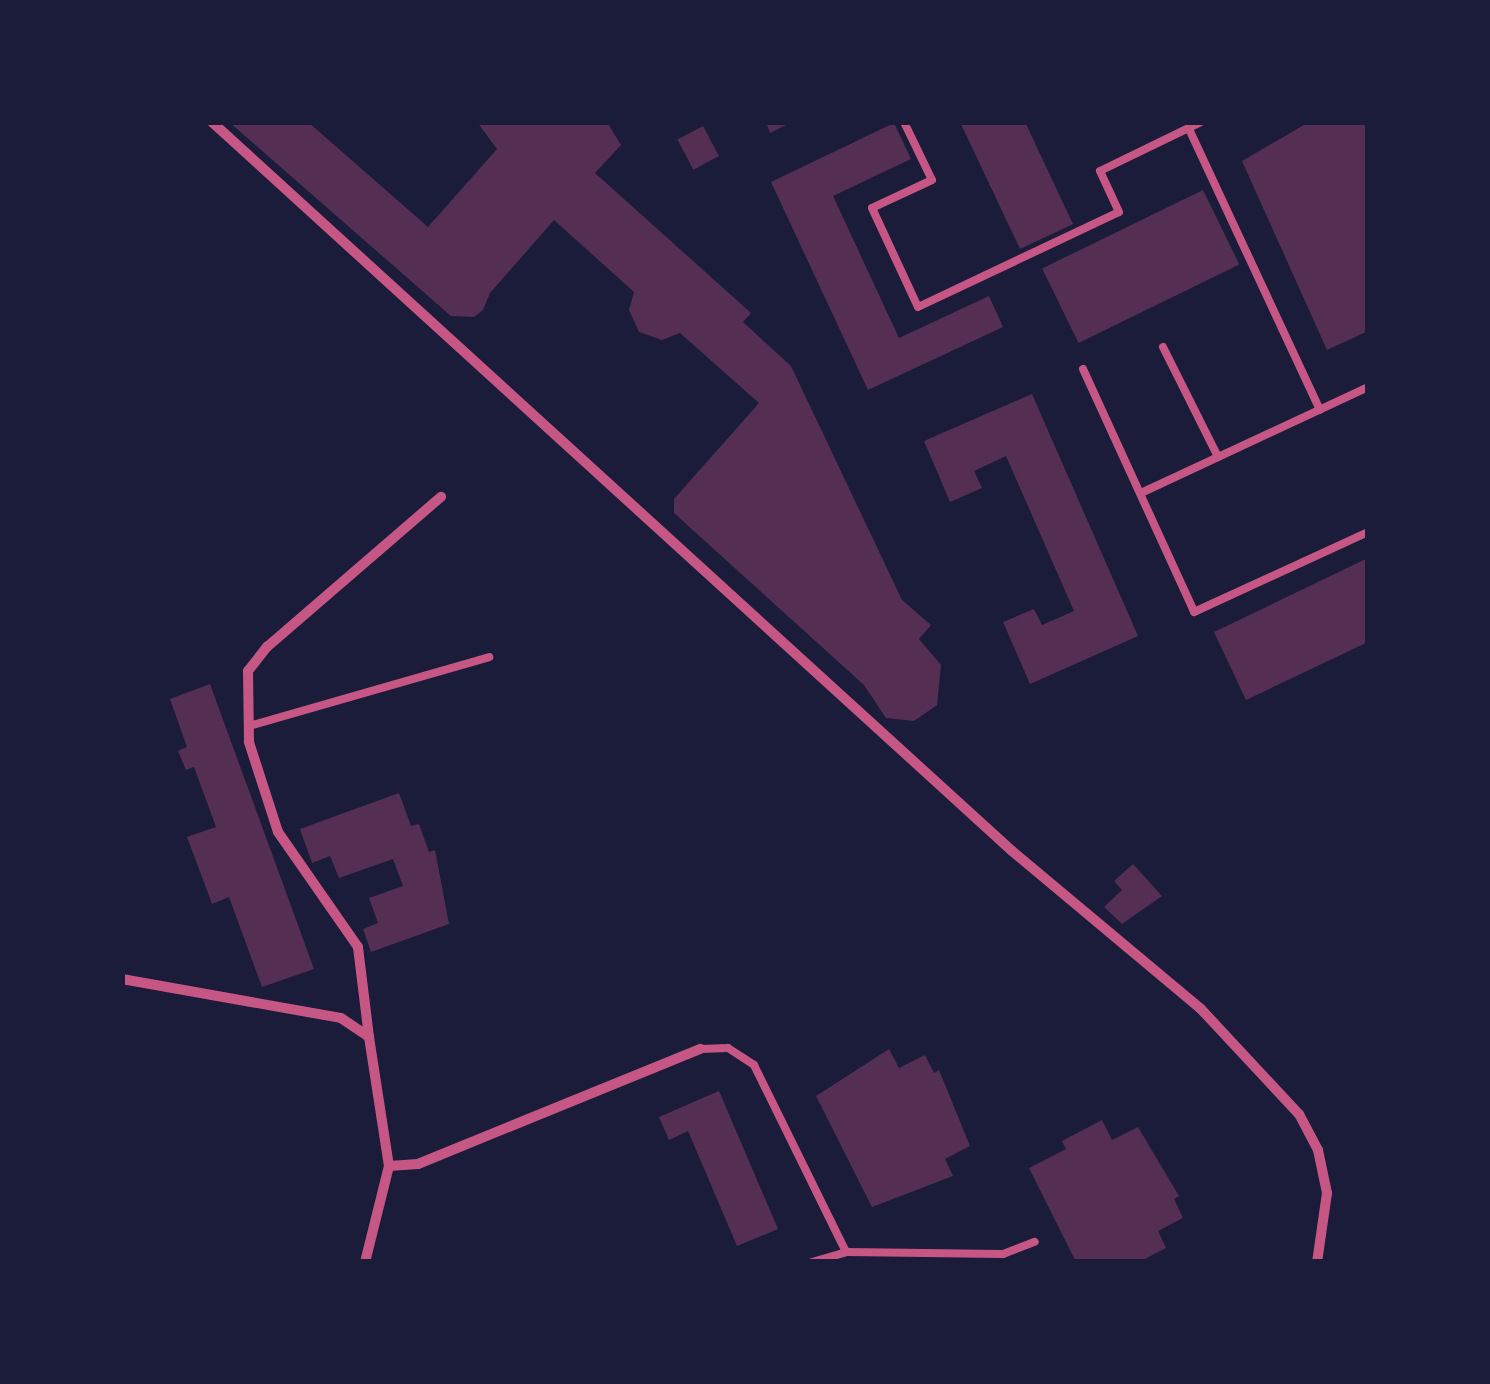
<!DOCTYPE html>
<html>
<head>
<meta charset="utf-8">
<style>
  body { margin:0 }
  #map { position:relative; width:1490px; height:1384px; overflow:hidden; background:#1b1b3a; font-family:"Space Grotesk",sans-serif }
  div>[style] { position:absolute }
  .building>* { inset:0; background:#542f53; transform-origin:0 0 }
  .service>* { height:8px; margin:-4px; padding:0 4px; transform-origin:4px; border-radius:4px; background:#c65784 }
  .minor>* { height:10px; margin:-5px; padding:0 5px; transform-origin:5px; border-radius:5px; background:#c65784 }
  span { translate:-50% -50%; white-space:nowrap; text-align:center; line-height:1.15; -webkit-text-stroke:10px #1b1b3a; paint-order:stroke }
  .frame { position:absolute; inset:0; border:125px solid #1b1b3a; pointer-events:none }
</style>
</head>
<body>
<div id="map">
  <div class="building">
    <i style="clip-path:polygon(229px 122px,308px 122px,428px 227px,497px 149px,477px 122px,607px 122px,621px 145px,595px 173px,751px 313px,743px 322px,791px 366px,902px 600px,931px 625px,919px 639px,941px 665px,937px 705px,914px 721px,886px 718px,864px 685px,674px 513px,674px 499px,759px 403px,680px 333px,662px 340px,639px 332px,629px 310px,634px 292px,554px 220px,490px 293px,483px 310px,474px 317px,451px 316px)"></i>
    <i style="clip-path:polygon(766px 122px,792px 122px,770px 133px)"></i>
    <i style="clip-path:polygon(960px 122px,1025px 122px,1073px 224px,1020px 249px)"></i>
    <i style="clip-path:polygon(1309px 122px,1368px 122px,1368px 331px,1327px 350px,1242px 161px)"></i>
    <i style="clip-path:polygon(894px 123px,911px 159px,833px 196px,899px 338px,989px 296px,1003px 327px,868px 390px,771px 182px)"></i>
    <i style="left:703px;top:126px;width:34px;height:29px;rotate:62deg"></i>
    <i style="left:1203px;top:190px;width:83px;height:179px;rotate:64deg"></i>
    <i style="clip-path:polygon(1032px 394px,1138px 636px,1030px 684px,1003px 622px,1034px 609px,1042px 625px,1074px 611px,1006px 456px,974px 471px,982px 488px,950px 502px,924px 441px)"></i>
    <i style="clip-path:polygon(1368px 558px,1368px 642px,1246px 700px,1214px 632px)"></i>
    <i style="clip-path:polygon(210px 684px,314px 969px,262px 987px,229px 897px,212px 904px,187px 837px,216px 827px,194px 767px,186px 770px,178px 751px,187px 747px,170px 699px)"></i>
    <i style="clip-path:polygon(399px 793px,411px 826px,419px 824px,429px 852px,435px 850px,449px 924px,371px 952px,363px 929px,378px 923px,369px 898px,403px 886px,393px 859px,339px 878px,330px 856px,312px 863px,300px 829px)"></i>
    <i style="clip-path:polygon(1133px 864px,1162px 896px,1122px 924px,1104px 907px,1122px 890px,1114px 881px)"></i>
    <i style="clip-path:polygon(889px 1049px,899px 1068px,925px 1055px,934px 1073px,939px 1070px,970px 1146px,945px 1159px,953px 1176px,872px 1207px,816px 1096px)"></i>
    <i style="clip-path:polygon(719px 1091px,778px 1229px,737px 1246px,688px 1131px,669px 1140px,659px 1117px)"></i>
    <i style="clip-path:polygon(1102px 1120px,1112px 1140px,1138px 1127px,1179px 1196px,1174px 1199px,1183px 1218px,1158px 1231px,1166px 1248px,1139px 1262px,1076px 1262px,1029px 1168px,1066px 1149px,1062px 1141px)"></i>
  </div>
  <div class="service">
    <i style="left:904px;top:122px;width:64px;rotate:64.2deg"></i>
    <i style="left:932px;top:180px;width:66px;rotate:155deg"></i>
    <i style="left:872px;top:208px;width:109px;rotate:65.1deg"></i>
    <i style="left:918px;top:307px;width:222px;rotate:-25.3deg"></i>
    <i style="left:1119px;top:212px;width:45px;rotate:-114.9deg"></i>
    <i style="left:1100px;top:171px;width:112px;rotate:-25.9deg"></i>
    <i style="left:1189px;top:129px;width:310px;rotate:65deg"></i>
    <i style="left:1163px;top:347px;width:123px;rotate:63.4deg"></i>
    <i style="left:1083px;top:369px;width:267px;rotate:65.4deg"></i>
    <i style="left:1194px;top:612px;width:192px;rotate:-24.7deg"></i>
    <i style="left:1141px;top:493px;width:251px;rotate:-25deg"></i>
    <i style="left:249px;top:726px;width:250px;rotate:-16deg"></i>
    <i style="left:700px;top:1049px;width:28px;rotate:-2deg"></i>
    <i style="left:728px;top:1048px;width:31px;rotate:33deg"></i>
    <i style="left:754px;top:1065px;width:208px;rotate:63.8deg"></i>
    <i style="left:812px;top:1262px;width:35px;rotate:-16deg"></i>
    <i style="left:846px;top:1252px;width:157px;rotate:0.7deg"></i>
    <i style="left:1003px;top:1254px;width:34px;rotate:-21deg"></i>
  </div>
  <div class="minor">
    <i style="left:212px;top:122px;width:1082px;rotate:42.34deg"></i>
    <i style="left:1012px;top:851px;width:245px;rotate:39.9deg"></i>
    <i style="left:1200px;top:1008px;width:145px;rotate:47deg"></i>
    <i style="left:1299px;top:1114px;width:41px;rotate:62.2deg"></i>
    <i style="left:1318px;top:1150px;width:44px;rotate:78.2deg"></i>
    <i style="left:1327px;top:1193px;width:70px;rotate:98.2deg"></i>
    <i style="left:122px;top:979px;width:222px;rotate:10.1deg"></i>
    <i style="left:341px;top:1018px;width:34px;rotate:34deg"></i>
    <i style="left:369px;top:1037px;width:131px;rotate:81.2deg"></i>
    <i style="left:389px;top:1166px;width:99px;rotate:104deg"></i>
    <i style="left:369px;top:1037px;width:91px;rotate:-97deg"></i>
    <i style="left:358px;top:947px;width:140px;rotate:-124.8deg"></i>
    <i style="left:278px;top:832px;width:95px;rotate:-107.9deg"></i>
    <i style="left:249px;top:742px;width:71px;rotate:-90.8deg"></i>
    <i style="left:248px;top:671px;width:31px;rotate:-52deg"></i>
    <i style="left:267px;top:647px;width:230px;rotate:-40.8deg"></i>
    <i style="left:389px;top:1166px;width:29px;rotate:-4deg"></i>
    <i style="left:418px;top:1164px;width:305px;rotate:-22.2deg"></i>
  </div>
  <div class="frame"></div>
</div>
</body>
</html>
